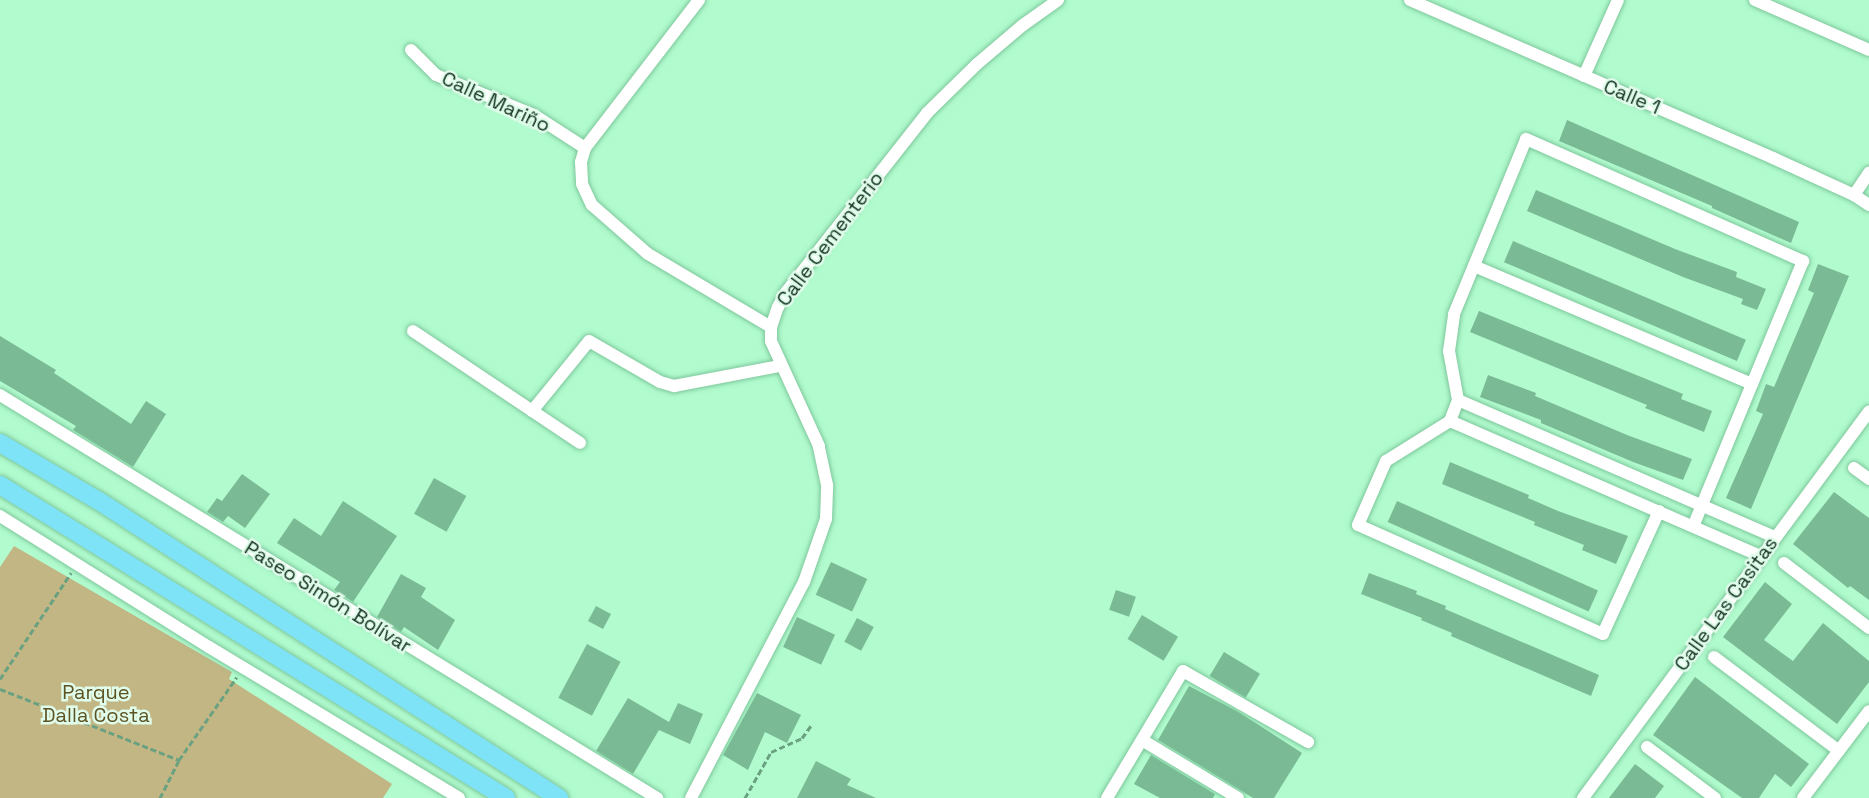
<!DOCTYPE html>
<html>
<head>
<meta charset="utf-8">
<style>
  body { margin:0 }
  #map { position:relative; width:1869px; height:798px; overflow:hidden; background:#b1fbce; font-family:"Space Grotesk",sans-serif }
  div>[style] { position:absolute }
  .green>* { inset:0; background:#c1b684 }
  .building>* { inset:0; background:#7aba94; transform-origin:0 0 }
  .path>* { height:3px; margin-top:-1.5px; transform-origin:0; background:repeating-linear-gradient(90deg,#6aa180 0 6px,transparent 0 9px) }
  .roads { filter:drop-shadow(0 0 2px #7ec79c) drop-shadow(0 0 2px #7ec79c) }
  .street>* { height:12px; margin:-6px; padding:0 6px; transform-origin:6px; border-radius:6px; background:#fff }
  .primary>* { height:18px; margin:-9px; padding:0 9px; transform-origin:9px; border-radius:9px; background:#7fe3f8 }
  span { translate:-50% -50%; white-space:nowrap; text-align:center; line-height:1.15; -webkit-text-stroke:5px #e0fcea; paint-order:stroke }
  .street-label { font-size:20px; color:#12301f }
  .park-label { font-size:20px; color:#5d5221 }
</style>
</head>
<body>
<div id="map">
  <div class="green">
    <i style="clip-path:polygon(14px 546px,232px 672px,229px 679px,392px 784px,383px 798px,0 798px,0 567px)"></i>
  </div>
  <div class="building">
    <i style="clip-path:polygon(1567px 120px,1799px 222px,1791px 243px,1712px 208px,1712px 206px,1559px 141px)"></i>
    <i style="clip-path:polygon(1536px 190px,1675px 249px,1737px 272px,1736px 277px,1766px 289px,1757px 310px,1741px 304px,1743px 299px,1683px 277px,1527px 211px)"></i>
    <i style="left:1513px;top:241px;width:253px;height:23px;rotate:23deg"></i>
    <i style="clip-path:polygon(1818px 264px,1849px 276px,1751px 509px,1726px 498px,1763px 414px,1756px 411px,1766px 384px,1774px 387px,1814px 293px,1808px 290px)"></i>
    <i style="clip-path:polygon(1479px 311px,1683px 394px,1681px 399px,1712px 411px,1704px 432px,1645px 408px,1647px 405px,1470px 332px)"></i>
    <i style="clip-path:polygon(0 336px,56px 370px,54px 373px,131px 424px,146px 401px,166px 414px,133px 467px,73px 430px,76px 426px,0 381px)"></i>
    <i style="clip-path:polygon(1488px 375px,1536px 393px,1535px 396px,1627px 435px,1692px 459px,1683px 480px,1633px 462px,1541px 423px,1541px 420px,1480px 397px)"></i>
    <i style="clip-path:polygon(1450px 462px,1529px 495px,1528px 498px,1558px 511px,1628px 536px,1616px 564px,1582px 550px,1584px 545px,1534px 525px,1535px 522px,1442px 484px)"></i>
    <i style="clip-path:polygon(242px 474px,270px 494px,245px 528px,228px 516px,223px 522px,207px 512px,217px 498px,222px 501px)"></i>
    <i style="left:434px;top:478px;width:37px;height:41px;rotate:29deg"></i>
    <i style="clip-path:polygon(1834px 492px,1869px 518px,1869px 600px,1850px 586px,1848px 588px,1793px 544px)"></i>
    <i style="clip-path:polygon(343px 501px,397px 536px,353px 602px,334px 590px,340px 582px,277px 543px,294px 518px,321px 536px)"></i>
    <i style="left:1397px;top:501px;width:220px;height:23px;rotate:24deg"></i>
    <i style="left:831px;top:562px;width:40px;height:36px;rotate:25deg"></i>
    <i style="clip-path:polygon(1369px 573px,1417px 591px,1416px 594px,1446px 606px,1445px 609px,1599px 675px,1591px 696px,1451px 636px,1452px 633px,1421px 620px,1422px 618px,1361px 594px)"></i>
    <i style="clip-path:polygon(401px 574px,426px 588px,421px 597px,455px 620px,438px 650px,404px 627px,401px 632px,377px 617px)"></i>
    <i style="clip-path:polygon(1765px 582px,1792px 604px,1764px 640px,1793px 661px,1823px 623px,1869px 661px,1869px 682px,1837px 724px,1723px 637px)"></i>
    <i style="left:1116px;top:590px;width:21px;height:21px;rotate:19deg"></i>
    <i style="left:596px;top:606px;width:17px;height:17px;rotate:28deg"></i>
    <i style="left:1142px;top:615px;width:42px;height:28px;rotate:31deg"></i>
    <i style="left:797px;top:617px;width:42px;height:33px;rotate:25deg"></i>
    <i style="left:857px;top:618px;width:19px;height:27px;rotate:28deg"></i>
    <i style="left:587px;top:644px;width:38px;height:61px;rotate:28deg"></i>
    <i style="left:1224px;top:652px;width:42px;height:28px;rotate:31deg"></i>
    <i style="clip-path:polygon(1695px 677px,1809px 764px,1791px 787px,1775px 774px,1759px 798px,1742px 798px,1653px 735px)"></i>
    <i style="clip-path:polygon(1189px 686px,1237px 711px,1302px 753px,1274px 798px,1253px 798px,1158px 740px)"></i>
    <i style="clip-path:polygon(757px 693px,801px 715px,787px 743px,765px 732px,748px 770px,723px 755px)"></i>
    <i style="clip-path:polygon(628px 698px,669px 722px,678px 703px,703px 714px,690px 744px,659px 730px,633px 774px,596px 751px)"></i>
    <i style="clip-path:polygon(1151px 755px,1215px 794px,1213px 798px,1160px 798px,1134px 784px)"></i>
    <i style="clip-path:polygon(816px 761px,851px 779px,847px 785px,876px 798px,797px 798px)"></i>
    <i style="clip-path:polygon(1635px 764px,1664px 786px,1655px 798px,1609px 798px)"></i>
  </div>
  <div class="path">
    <i style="left:0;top:679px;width:128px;rotate:-56.2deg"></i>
    <i style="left:0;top:689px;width:193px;rotate:21.6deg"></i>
    <i style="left:160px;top:798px;width:42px;rotate:-63.4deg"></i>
    <i style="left:179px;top:760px;width:101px;rotate:-55.1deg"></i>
    <i style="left:745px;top:798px;width:53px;rotate:-60.5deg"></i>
    <i style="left:771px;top:752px;width:34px;rotate:-24deg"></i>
    <i style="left:802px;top:738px;width:17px;rotate:-54deg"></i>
  </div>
  <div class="roads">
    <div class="street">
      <i style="left:699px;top:0;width:187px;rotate:127.6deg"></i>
      <i style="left:585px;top:148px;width:15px;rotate:106deg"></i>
      <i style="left:581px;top:162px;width:22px;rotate:87deg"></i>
      <i style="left:582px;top:184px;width:23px;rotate:65deg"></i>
      <i style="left:592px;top:205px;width:74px;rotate:41.2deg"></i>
      <i style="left:648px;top:254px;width:143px;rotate:30.7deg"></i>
      <i style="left:1410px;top:0;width:396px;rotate:23.5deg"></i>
      <i style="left:1773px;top:158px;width:89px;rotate:24.6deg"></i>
      <i style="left:1854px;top:195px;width:18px;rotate:34deg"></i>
      <i style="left:1755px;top:0;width:124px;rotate:23.7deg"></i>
      <i style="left:411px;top:50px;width:35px;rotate:45deg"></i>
      <i style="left:436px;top:75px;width:106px;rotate:22.2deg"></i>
      <i style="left:534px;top:115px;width:61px;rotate:32.9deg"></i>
      <i style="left:1584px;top:76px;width:83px;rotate:-65.9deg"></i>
      <i style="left:1854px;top:195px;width:27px;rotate:-56deg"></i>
      <i style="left:1474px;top:266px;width:302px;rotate:23deg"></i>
      <i style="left:413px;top:331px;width:201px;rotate:33.8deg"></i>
      <i style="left:0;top:395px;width:771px;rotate:31.52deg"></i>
      <i style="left:1458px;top:400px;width:345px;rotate:23.4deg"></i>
      <i style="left:532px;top:411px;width:90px;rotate:-50.8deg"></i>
      <i style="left:589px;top:341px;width:82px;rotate:30deg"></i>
      <i style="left:660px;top:382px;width:15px;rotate:16deg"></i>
      <i style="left:674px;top:386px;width:108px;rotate:-10.7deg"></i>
      <i style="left:1450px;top:421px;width:339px;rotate:23.5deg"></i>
      <i style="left:1854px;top:468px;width:19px;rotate:36deg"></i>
      <i style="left:1659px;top:511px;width:135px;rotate:114.5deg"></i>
      <i style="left:1603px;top:634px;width:268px;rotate:-156deg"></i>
      <i style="left:1358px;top:525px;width:70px;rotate:-66.4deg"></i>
      <i style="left:1386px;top:461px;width:75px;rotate:-32deg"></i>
      <i style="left:1450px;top:421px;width:22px;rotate:-69deg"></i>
      <i style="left:1458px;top:400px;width:50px;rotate:-100.4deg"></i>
      <i style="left:1449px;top:351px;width:37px;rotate:-82deg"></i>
      <i style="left:1454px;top:314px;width:189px;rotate:-67.6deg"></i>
      <i style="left:1526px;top:139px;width:303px;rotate:23.8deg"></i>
      <i style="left:1803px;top:261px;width:287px;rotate:112.5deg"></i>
      <i style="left:0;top:516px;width:247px;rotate:32.1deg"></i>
      <i style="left:209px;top:647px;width:292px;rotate:31.1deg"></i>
      <i style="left:1784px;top:563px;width:107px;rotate:37.4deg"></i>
      <i style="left:1714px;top:657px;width:156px;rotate:36.9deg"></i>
      <i style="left:1142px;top:740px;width:112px;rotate:31.1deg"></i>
      <i style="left:1647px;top:747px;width:85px;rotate:36.9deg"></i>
      <i style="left:691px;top:798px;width:244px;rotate:-62.4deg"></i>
      <i style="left:804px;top:582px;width:67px;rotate:-70.8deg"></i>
      <i style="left:826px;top:519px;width:34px;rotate:-88deg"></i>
      <i style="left:827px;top:485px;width:40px;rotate:-102deg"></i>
      <i style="left:819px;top:446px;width:115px;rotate:-114.6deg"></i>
      <i style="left:771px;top:341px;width:14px;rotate:-90deg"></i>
      <i style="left:771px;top:327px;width:21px;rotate:-71deg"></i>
      <i style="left:778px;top:307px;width:18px;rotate:-61deg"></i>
      <i style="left:787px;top:291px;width:226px;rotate:-51.8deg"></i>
      <i style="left:927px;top:113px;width:70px;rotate:-44.4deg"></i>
      <i style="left:977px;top:64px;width:60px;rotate:-40.3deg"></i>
      <i style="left:1023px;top:25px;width:43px;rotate:-35.5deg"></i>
      <i style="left:1107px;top:798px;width:148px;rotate:-59.1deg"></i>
      <i style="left:1183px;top:671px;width:144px;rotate:29.6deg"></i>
      <i style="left:1583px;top:798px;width:481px;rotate:-53.5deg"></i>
      <i style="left:1803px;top:798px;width:109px;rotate:-52.8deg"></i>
    </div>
    <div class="primary">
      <i style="left:0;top:443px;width:115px;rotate:30.4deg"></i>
      <i style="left:99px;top:501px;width:548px;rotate:32.85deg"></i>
      <i style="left:0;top:485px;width:595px;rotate:31.74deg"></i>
    </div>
  </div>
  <div class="street-label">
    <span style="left:1632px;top:97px;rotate:23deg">Calle 1</span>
    <span style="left:496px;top:102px;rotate:25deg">Calle Mariño</span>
    <span style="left:830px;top:239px;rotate:-53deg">Calle Cementerio</span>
    <span style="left:328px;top:597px;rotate:32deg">Paseo Simón Bolívar</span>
    <span style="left:1726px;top:604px;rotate:-54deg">Calle Las Casitas</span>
  </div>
  <div class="park-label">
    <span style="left:96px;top:704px">Parque<br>Dalla Costa</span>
  </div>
</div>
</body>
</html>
